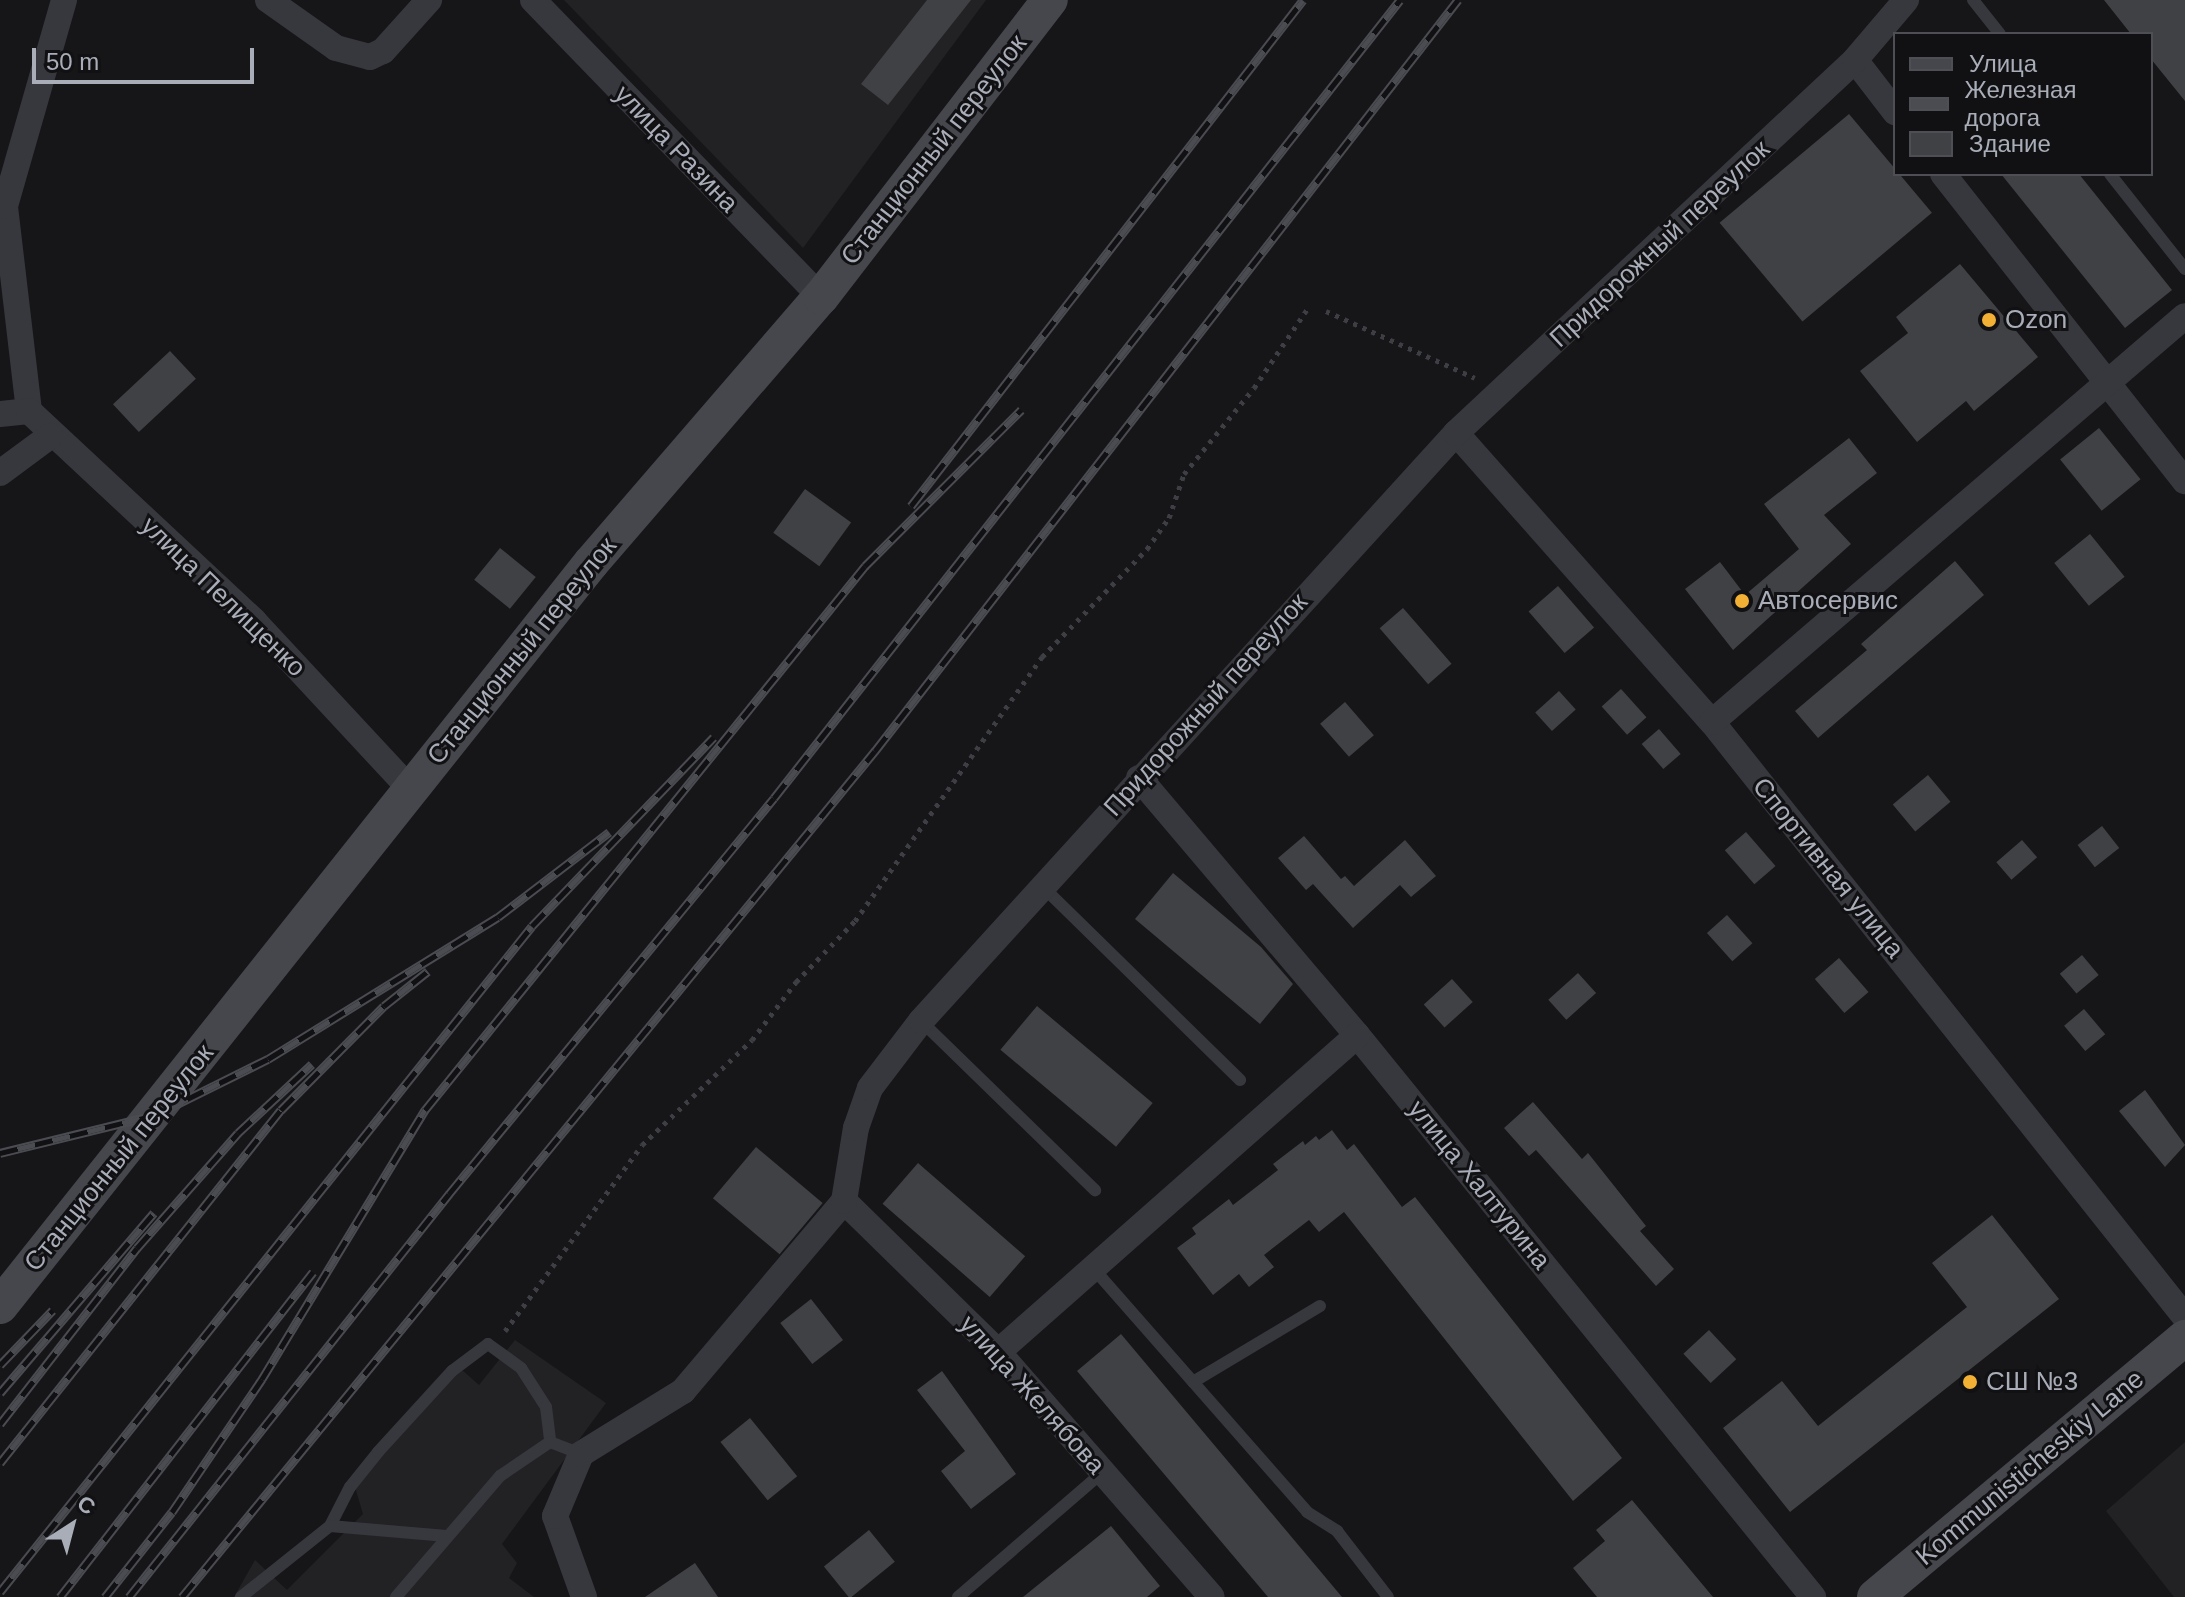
<!DOCTYPE html>
<html>
<head>
<meta charset="utf-8">
<style>
  body { margin:0 }
  #map { position:relative; width:2185px; height:1597px; overflow:hidden; background:#161618; font-family:Arial,sans-serif }
  div>[style] { position:absolute }
  .built>* { inset:0; background:#222225 }
  .building>* { inset:0; background:#404145; transform-origin:0 0 }
  .path>* { height:5px; margin-top:-2.5px; transform-origin:0; background:repeating-linear-gradient(90deg,#3d3f44 0 4px,transparent 0 10px) }
  .lane>* { height:12px; margin:-6px; padding:0 6px; transform-origin:6px; border-radius:6px; background:#37383d }
  .street>* { height:26px; margin:-13px; padding:0 13px; transform-origin:13px; border-radius:13px; background:#37383d }
  .secondary>* { height:36px; margin:-18px; padding:0 18px; transform-origin:18px; border-radius:18px; background:#45474d }
  .rail>* { height:9px; margin-top:-4.5px; transform-origin:0; background:repeating-linear-gradient(90deg,#111113 0 18px,#4a4c52 0 36px); box-sizing:border-box; border-block:2px solid #4a4c52 }
  .dots>* { width:22px; height:22px; translate:-50% -50%; box-sizing:border-box; border:4px solid #111113; border-radius:50% }
  span { translate:-50% -50%; white-space:nowrap; text-align:center; line-height:1.15; -webkit-text-stroke:6px #111113; paint-order:stroke }
  .street-label { font-size:26px; color:#a8adb8 }
  .poi-label { font-size:26px; color:#a8adb8 }
  .left { translate:0 -50%; text-align:left }
  .legend { position:absolute; left:1893px; top:32px; width:260px; height:144px; box-sizing:border-box; background:#111113; border:2px solid #4d4f55; margin:0; padding:10px 14px; list-style:none; font-size:24px; color:#a8adb8 }
  .legend li { display:flex; align-items:center; gap:16px; height:40px }
  .legend b { width:40px; border:2px solid #4d4f55 }
  .north { position:absolute; left:32px; top:1485px; width:80px; height:80px; -webkit-text-stroke:6px #111113; paint-order:stroke; rotate:36deg; font-size:22px; font-weight:700; line-height:32px; text-align:center; color:#a8adb8 }
  .north::after { content:''; display:block; margin:auto; width:28px; height:36px; background:#a8adb8; clip-path:polygon(50% 0,100% 100%,50% 72%,0 100%) }
  .scale { position:absolute; left:32px; top:48px; width:222px; height:36px; box-sizing:border-box; border:4px solid #a8adb8; border-top:0; padding-left:10px; font-size:24px; line-height:28px; white-space:nowrap; color:#a8adb8; -webkit-text-stroke:6px #111113; paint-order:stroke }
</style>
</head>
<body>
<div id="map">
  <div class="built">
    <i style="clip-path:polygon(564px 0,986px 0,803px 248px)"></i>
    <i style="clip-path:polygon(515px 1340px,606px 1403px,502px 1544px,517px 1563px,509px 1578px,534px 1597px,234px 1597px,255px 1560px,287px 1590px,363px 1514px,352px 1477px,461px 1369px,479px 1385px)"></i>
    <i style="clip-path:polygon(2185px 1442px,2185px 1597px,2174px 1597px,2106px 1511px)"></i>
  </div>
  <div class="building">
    <i style="clip-path:polygon(927px 0,971px 0,888px 105px,861px 84px)"></i>
    <i style="clip-path:polygon(2104px 0,2185px 0,2185px 101px,2151px 59px,2151px 34px,2131px 34px)"></i>
    <i style="left:1849px;top:114px;width:129px;height:169px;rotate:50deg"></i>
    <i style="clip-path:polygon(2001px 174px,2079px 174px,2172px 290px,2125px 328px)"></i>
    <i style="clip-path:polygon(1960px 264px,2038px 357px,1974px 411px,1966px 401px,1917px 442px,1860px 371px,1908px 333px,1896px 317px)"></i>
    <i style="left:170px;top:351px;width:38px;height:78px;rotate:47deg"></i>
    <i style="left:2099px;top:428px;width:66px;height:50px;rotate:51deg"></i>
    <i style="clip-path:polygon(1849px 438px,1877px 473px,1824px 515px,1851px 544px,1733px 650px,1685px 589px,1720px 562px,1745px 595px,1799px 549px,1764px 504px)"></i>
    <i style="left:805px;top:489px;width:57px;height:54px;rotate:36deg"></i>
    <i style="left:2090px;top:534px;width:55px;height:46px;rotate:51deg"></i>
    <i style="left:500px;top:548px;width:46px;height:41px;rotate:39deg"></i>
    <i style="clip-path:polygon(1955px 561px,1984px 595px,1818px 738px,1795px 711px,1867px 650px,1861px 644px)"></i>
    <i style="left:1558px;top:586px;width:55px;height:39px;rotate:49deg"></i>
    <i style="left:1403px;top:608px;width:74px;height:31px;rotate:49deg"></i>
    <i style="left:1621px;top:689px;width:38px;height:26px;rotate:48deg"></i>
    <i style="left:1559px;top:691px;width:25px;height:32px;rotate:48deg"></i>
    <i style="left:1345px;top:702px;width:44px;height:33px;rotate:49deg"></i>
    <i style="left:1659px;top:729px;width:33px;height:23px;rotate:49deg"></i>
    <i style="left:1928px;top:775px;width:35px;height:46px;rotate:50deg"></i>
    <i style="left:2102px;top:826px;width:28px;height:31px;rotate:52deg"></i>
    <i style="left:1746px;top:832px;width:45px;height:28px;rotate:49deg"></i>
    <i style="clip-path:polygon(1304px 836px,1341px 879px,1345px 876px,1354px 886px,1405px 840px,1436px 876px,1411px 897px,1400px 885px,1353px 928px,1313px 884px,1306px 890px,1278px 858px)"></i>
    <i style="left:2022px;top:840px;width:23px;height:34px;rotate:49deg"></i>
    <i style="clip-path:polygon(1173px 873px,1261px 947px,1293px 984px,1260px 1024px,1135px 919px)"></i>
    <i style="left:1727px;top:915px;width:38px;height:27px;rotate:48deg"></i>
    <i style="left:2082px;top:955px;width:26px;height:29px;rotate:50deg"></i>
    <i style="left:1839px;top:958px;width:45px;height:32px;rotate:49deg"></i>
    <i style="left:1578px;top:973px;width:27px;height:40px;rotate:48deg"></i>
    <i style="left:1452px;top:979px;width:31px;height:38px;rotate:48deg"></i>
    <i style="left:1037px;top:1006px;width:151px;height:57px;rotate:40deg"></i>
    <i style="left:2084px;top:1009px;width:33px;height:26px;rotate:50deg"></i>
    <i style="clip-path:polygon(2145px 1090px,2185px 1145px,2165px 1167px,2119px 1111px)"></i>
    <i style="clip-path:polygon(1533px 1102px,1582px 1159px,1588px 1153px,1646px 1226px,1640px 1231px,1674px 1269px,1656px 1286px,1536px 1150px,1529px 1156px,1504px 1128px)"></i>
    <i style="clip-path:polygon(1332px 1130px,1347px 1150px,1354px 1144px,1402px 1207px,1415px 1197px,1622px 1458px,1573px 1501px,1344px 1212px,1319px 1232px,1309px 1220px,1264px 1255px,1274px 1267px,1249px 1287px,1239px 1274px,1213px 1295px,1177px 1248px,1196px 1234px,1192px 1228px,1229px 1199px,1233px 1205px,1278px 1170px,1273px 1164px,1303px 1141px,1305px 1145px,1316px 1136px,1319px 1140px)"></i>
    <i style="left:756px;top:1147px;width:87px;height:67px;rotate:40deg"></i>
    <i style="left:918px;top:1163px;width:142px;height:54px;rotate:41deg"></i>
    <i style="clip-path:polygon(1992px 1215px,2059px 1299px,1790px 1512px,1723px 1428px,1782px 1381px,1818px 1426px,1967px 1307px,1932px 1263px)"></i>
    <i style="left:811px;top:1299px;width:52px;height:39px;rotate:52deg"></i>
    <i style="left:1709px;top:1330px;width:40px;height:35px;rotate:47deg"></i>
    <i style="clip-path:polygon(1121px 1334px,1342px 1597px,1268px 1597px,1077px 1371px)"></i>
    <i style="clip-path:polygon(942px 1371px,1016px 1474px,971px 1509px,941px 1471px,965px 1451px,917px 1390px)"></i>
    <i style="left:750px;top:1418px;width:75px;height:38px;rotate:51deg"></i>
    <i style="clip-path:polygon(1632px 1500px,1713px 1597px,1597px 1597px,1573px 1568px,1605px 1541px,1596px 1530px)"></i>
    <i style="clip-path:polygon(1111px 1526px,1160px 1586px,1147px 1597px,1023px 1597px)"></i>
    <i style="left:869px;top:1530px;width:41px;height:58px;rotate:51deg"></i>
    <i style="clip-path:polygon(695px 1563px,718px 1597px,645px 1597px)"></i>
  </div>
  <div class="path">
    <i style="left:1326px;top:311px;width:163px;rotate:24.2deg"></i>
    <i style="left:505px;top:1331px;width:231px;rotate:-53.6deg"></i>
    <i style="left:642px;top:1145px;width:152px;rotate:-43.7deg"></i>
    <i style="left:752px;top:1040px;width:73px;rotate:-52.8deg"></i>
    <i style="left:796px;top:982px;width:85px;rotate:-46deg"></i>
    <i style="left:855px;top:921px;width:324px;rotate:-54.7deg"></i>
    <i style="left:1042px;top:657px;width:151px;rotate:-45.8deg"></i>
    <i style="left:1147px;top:549px;width:38px;rotate:-55deg"></i>
    <i style="left:1169px;top:518px;width:46px;rotate:-71.2deg"></i>
    <i style="left:1184px;top:474px;width:111px;rotate:-50.9deg"></i>
    <i style="left:1254px;top:388px;width:97px;rotate:-56deg"></i>
  </div>
  <div class="lane">
    <i style="left:1973px;top:0;width:43px;rotate:51.5deg"></i>
    <i style="left:2110px;top:174px;width:121px;rotate:51.7deg"></i>
    <i style="left:1043px;top:887px;width:276px;rotate:44.4deg"></i>
    <i style="left:921px;top:1021px;width:243px;rotate:44.2deg"></i>
    <i style="left:1093px;top:1268px;width:325px;rotate:48.7deg"></i>
    <i style="left:1307px;top:1512px;width:36px;rotate:32deg"></i>
    <i style="left:1337px;top:1531px;width:83px;rotate:52.3deg"></i>
    <i style="left:1193px;top:1382px;width:148px;rotate:-30.9deg"></i>
    <i style="left:330px;top:1526px;width:44px;rotate:-62.9deg"></i>
    <i style="left:350px;top:1487px;width:45px;rotate:-51.3deg"></i>
    <i style="left:378px;top:1452px;width:110px;rotate:-47.6deg"></i>
    <i style="left:452px;top:1371px;width:45px;rotate:-36.9deg"></i>
    <i style="left:488px;top:1344px;width:41px;rotate:36deg"></i>
    <i style="left:521px;top:1368px;width:46px;rotate:57.3deg"></i>
    <i style="left:546px;top:1407px;width:35px;rotate:83deg"></i>
    <i style="left:241px;top:1597px;width:114px;rotate:-38.6deg"></i>
    <i style="left:330px;top:1526px;width:117px;rotate:4.9deg"></i>
    <i style="left:396px;top:1597px;width:160px;rotate:-49.3deg"></i>
    <i style="left:500px;top:1476px;width:60px;rotate:-34.2deg"></i>
    <i style="left:550px;top:1442px;width:33px;rotate:21deg"></i>
    <i style="left:958px;top:1597px;width:191px;rotate:-40.8deg"></i>
  </div>
  <div class="street">
    <i style="left:268px;top:0;width:83px;rotate:35.2deg"></i>
    <i style="left:336px;top:48px;width:35px;rotate:15deg"></i>
    <i style="left:370px;top:57px;width:14px;rotate:-25deg"></i>
    <i style="left:383px;top:51px;width:69px;rotate:-48deg"></i>
    <i style="left:533px;top:0;width:414px;rotate:45.9deg"></i>
    <i style="left:1855px;top:60px;width:66px;rotate:52.4deg"></i>
    <i style="left:1943px;top:174px;width:391px;rotate:51.8deg"></i>
    <i style="left:29px;top:411px;width:206px;rotate:-96.7deg"></i>
    <i style="left:5px;top:206px;width:214px;rotate:-74deg"></i>
    <i style="left:0;top:414px;width:29px;rotate:-6deg"></i>
    <i style="left:29px;top:411px;width:308px;rotate:43deg"></i>
    <i style="left:254px;top:621px;width:231px;rotate:47.1deg"></i>
    <i style="left:1456px;top:433px;width:386px;rotate:48.5deg"></i>
    <i style="left:1712px;top:722px;width:760px;rotate:51.52deg"></i>
    <i style="left:0;top:473px;width:62px;rotate:-36.5deg"></i>
    <i style="left:1712px;top:722px;width:623px;rotate:-40.64deg"></i>
    <i style="left:1139px;top:778px;width:337px;rotate:49.7deg"></i>
    <i style="left:1357px;top:1035px;width:724px;rotate:50.94deg"></i>
    <i style="left:844px;top:1201px;width:216px;rotate:44.4deg"></i>
    <i style="left:998px;top:1352px;width:325px;rotate:48.9deg"></i>
    <i style="left:998px;top:1352px;width:479px;rotate:-41.4deg"></i>
    <i style="left:584px;top:1597px;width:86px;rotate:-109.7deg"></i>
    <i style="left:555px;top:1516px;width:67px;rotate:-67.2deg"></i>
    <i style="left:581px;top:1454px;width:120px;rotate:-31.7deg"></i>
    <i style="left:683px;top:1391px;width:249px;rotate:-49.7deg"></i>
    <i style="left:844px;top:1201px;width:74px;rotate:-80.7deg"></i>
    <i style="left:856px;top:1128px;width:42px;rotate:-70.7deg"></i>
    <i style="left:870px;top:1088px;width:84px;rotate:-52.7deg"></i>
    <i style="left:921px;top:1021px;width:795px;rotate:-47.7deg"></i>
    <i style="left:1456px;top:433px;width:546px;rotate:-43.07deg"></i>
    <i style="left:1855px;top:60px;width:79px;rotate:-49.6deg"></i>
  </div>
  <div class="secondary">
    <i style="left:0;top:1306px;width:949px;rotate:-51.5deg"></i>
    <i style="left:591px;top:563px;width:352px;rotate:-49.2deg"></i>
    <i style="left:821px;top:297px;width:375px;rotate:-52.4deg"></i>
    <i style="left:1875px;top:1597px;width:404px;rotate:-39.9deg"></i>
  </div>
  <div class="rail">
    <i style="left:911px;top:506px;width:640px;rotate:-52.23deg"></i>
    <i style="left:0;top:1153px;width:160px;rotate:-13.8deg"></i>
    <i style="left:155px;top:1115px;width:126px;rotate:-26.4deg"></i>
    <i style="left:268px;top:1059px;width:270px;rotate:-31.7deg"></i>
    <i style="left:498px;top:917px;width:140px;rotate:-37.4deg"></i>
    <i style="left:0;top:1365px;width:76px;rotate:-46.1deg"></i>
    <i style="left:0;top:1393px;width:237px;rotate:-49.5deg"></i>
    <i style="left:0;top:1424px;width:223px;rotate:-52.1deg"></i>
    <i style="left:137px;top:1248px;width:153px;rotate:-48.7deg"></i>
    <i style="left:238px;top:1133px;width:101px;rotate:-43deg"></i>
    <i style="left:0;top:1463px;width:451px;rotate:-51.5deg"></i>
    <i style="left:281px;top:1110px;width:146px;rotate:-45.3deg"></i>
    <i style="left:384px;top:1006px;width:56px;rotate:-38.5deg"></i>
    <i style="left:0;top:1592px;width:852px;rotate:-51.38deg"></i>
    <i style="left:532px;top:926px;width:262px;rotate:-46.1deg"></i>
    <i style="left:60px;top:1597px;width:412px;rotate:-52.1deg"></i>
    <i style="left:105px;top:1597px;width:108px;rotate:-51.8deg"></i>
    <i style="left:172px;top:1512px;width:161px;rotate:-55.9deg"></i>
    <i style="left:262px;top:1379px;width:315px;rotate:-58.8deg"></i>
    <i style="left:425px;top:1110px;width:700px;rotate:-51.03deg"></i>
    <i style="left:865px;top:566px;width:221px;rotate:-45deg"></i>
    <i style="left:129px;top:1597px;width:515px;rotate:-51.55deg"></i>
    <i style="left:449px;top:1194px;width:512px;rotate:-50.62deg"></i>
    <i style="left:774px;top:798px;width:1014px;rotate:-51.89deg"></i>
    <i style="left:182px;top:1597px;width:1094px;rotate:-50.68deg"></i>
    <i style="left:875px;top:751px;width:951px;rotate:-52.18deg"></i>
  </div>
  <div class="dots">
    <i style="left:1989px;top:320px;background:#f2b134"></i>
    <i style="left:1742px;top:601px;background:#f2b134"></i>
    <i style="left:1970px;top:1382px;background:#f2b134"></i>
  </div>
  <div class="street-label">
    <span style="left:676px;top:149px;rotate:46deg">улица Разина</span>
    <span style="left:934px;top:150px;rotate:-52deg">Станционный переулок</span>
    <span style="left:1660px;top:244px;rotate:-43deg">Придорожный переулок</span>
    <span style="left:223px;top:597px;rotate:44deg">улица Пелищенко</span>
    <span style="left:522px;top:651px;rotate:-51deg">Станционный переулок</span>
    <span style="left:1206px;top:705px;rotate:-48deg">Придорожный переулок</span>
    <span style="left:1828px;top:868px;rotate:51deg">Спортивная улица</span>
    <span style="left:119px;top:1158px;rotate:-51deg">Станционный переулок</span>
    <span style="left:1479px;top:1185px;rotate:51deg">улица Халтурина</span>
    <span style="left:1032px;top:1395px;rotate:48deg">улица Желябова</span>
    <span style="left:2030px;top:1468px;rotate:-40deg">Kommunisticheskiy Lane</span>
  </div>
  <div class="poi-label">
    <span class="left" style="left:2005px;top:320px">Ozon</span>
    <span class="left" style="left:1758px;top:601px">Автосервис</span>
    <span class="left" style="left:1986px;top:1382px">СШ №3</span>
  </div>
  <ul class="legend">
  <li><b style="height:10px;background:#45474d"></b>Улица</li>
  <li><b style="height:10px;background:#4a4c52"></b>Железная дорога</li>
  <li><b style="height:22px;background:#404145"></b>Здание</li>
  </ul>
  <div class="north">С</div>
  <div class="scale">50 m</div>
</div>
</body>
</html>
